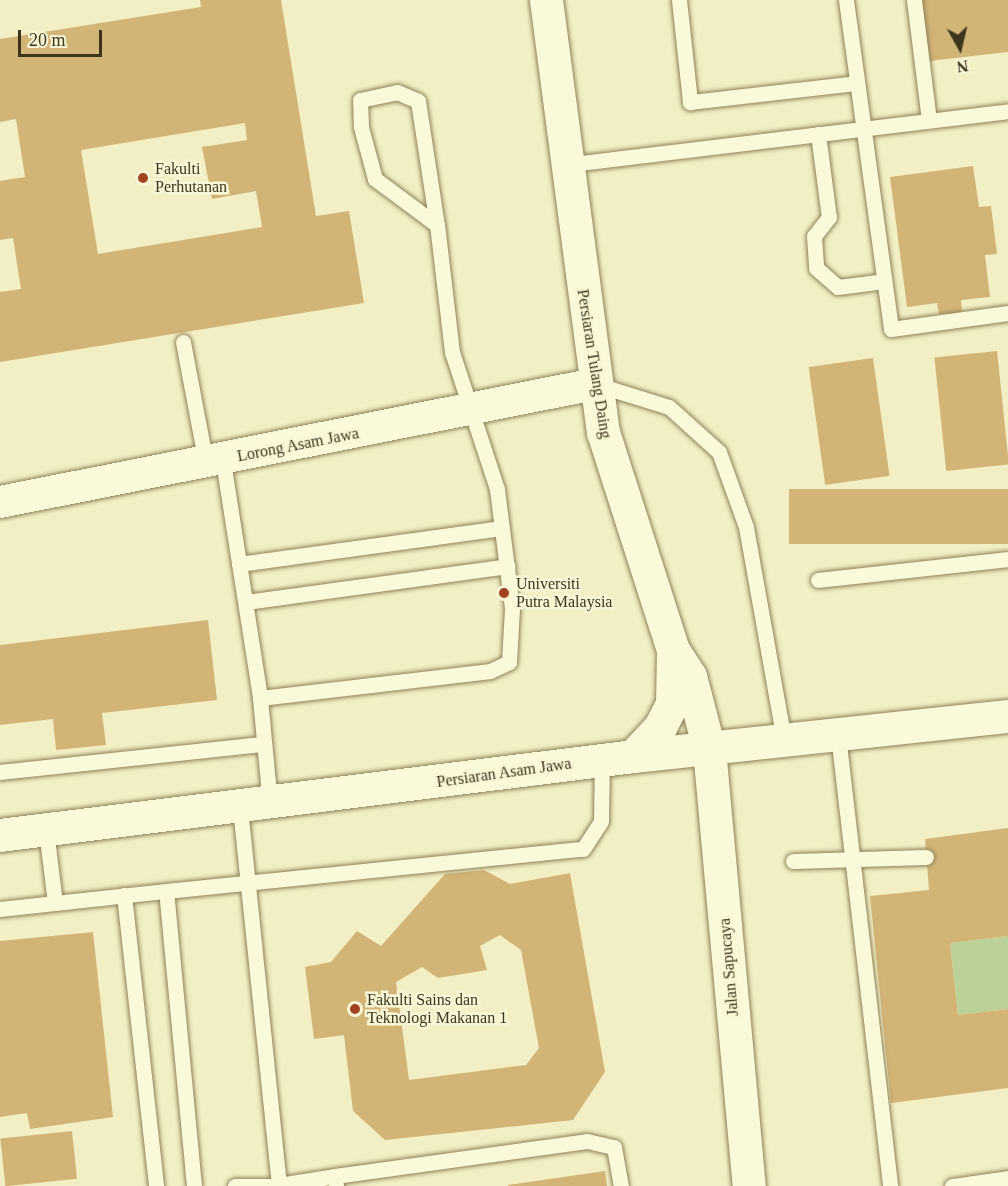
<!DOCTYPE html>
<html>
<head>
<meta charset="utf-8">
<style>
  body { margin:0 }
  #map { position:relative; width:1008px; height:1186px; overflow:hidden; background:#f2efc4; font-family:"Times New Roman",serif }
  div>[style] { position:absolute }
  .green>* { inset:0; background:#bcd197 }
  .building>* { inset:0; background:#d3b477; transform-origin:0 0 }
  .roads { filter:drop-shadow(0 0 2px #8e8259) drop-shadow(0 0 2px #8e8259) }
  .service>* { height:15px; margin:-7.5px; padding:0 7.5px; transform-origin:7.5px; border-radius:7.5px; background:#fbfad8 }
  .minor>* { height:32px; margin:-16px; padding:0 16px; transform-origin:16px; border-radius:16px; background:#fbfad8 }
  .tertiary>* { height:33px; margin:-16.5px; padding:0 16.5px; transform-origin:16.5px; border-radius:16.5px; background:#fbfad8 }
  .dots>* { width:16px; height:16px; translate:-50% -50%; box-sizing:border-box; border:3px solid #f8f7d5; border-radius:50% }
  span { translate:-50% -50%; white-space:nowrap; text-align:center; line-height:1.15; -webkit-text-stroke:5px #f8f7d5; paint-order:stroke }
  .poi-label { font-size:16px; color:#3d351e }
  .left { translate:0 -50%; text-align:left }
  .street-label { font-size:16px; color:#3d351e }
  .north { position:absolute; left:930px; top:18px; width:60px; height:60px; -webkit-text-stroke:4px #f8f7d5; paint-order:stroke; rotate:172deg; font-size:16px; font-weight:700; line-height:24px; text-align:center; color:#3d351e }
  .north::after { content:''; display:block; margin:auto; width:21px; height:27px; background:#3d351e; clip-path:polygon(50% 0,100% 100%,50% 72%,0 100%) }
  .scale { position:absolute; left:18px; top:30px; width:84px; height:27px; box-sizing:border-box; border:3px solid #3d351e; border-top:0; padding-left:8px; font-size:18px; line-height:21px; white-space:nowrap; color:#3d351e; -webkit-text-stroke:4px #f8f7d5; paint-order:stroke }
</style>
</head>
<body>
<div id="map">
  <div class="green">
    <i style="clip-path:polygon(1008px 936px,1008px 1009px,958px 1015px,950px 943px)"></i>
  </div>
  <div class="building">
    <i style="clip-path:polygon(evenodd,200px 0,281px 0,316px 216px,349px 211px,364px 303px,0 362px,0 292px,21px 289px,13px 238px,0 240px,0 181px,25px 177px,16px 119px,0 122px,0 39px,201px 7px,200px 0,245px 123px,247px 140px,202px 147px,212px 199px,256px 191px,262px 227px,98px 254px,81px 150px,245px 123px)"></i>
    <i style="clip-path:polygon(922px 0,1008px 0,1008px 52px,929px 61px)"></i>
    <i style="clip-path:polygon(973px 166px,979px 207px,991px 206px,997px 254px,985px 255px,990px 297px,961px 300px,962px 312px,939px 314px,937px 303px,907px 307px,890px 177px)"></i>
    <i style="left:997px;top:351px;width:114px;height:63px;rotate:84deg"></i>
    <i style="left:873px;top:358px;width:119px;height:65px;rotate:82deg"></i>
    <i style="left:1008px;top:489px;width:55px;height:219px;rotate:90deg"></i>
    <i style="clip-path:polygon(208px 620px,217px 700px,102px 713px,106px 745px,56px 750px,53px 719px,0 725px,0 645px)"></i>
    <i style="clip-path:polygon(1008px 828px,1008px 936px,950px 943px,958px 1015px,1008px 1009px,1008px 1088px,891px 1103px,870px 896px,929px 890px,925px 839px)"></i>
    <i style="clip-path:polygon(evenodd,484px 870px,510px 884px,570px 873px,605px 1072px,573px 1120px,385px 1140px,353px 1111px,344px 1035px,314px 1039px,305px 967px,331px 962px,357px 931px,381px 946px,445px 874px,484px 870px,500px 935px,521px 950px,539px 1048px,526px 1065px,409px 1080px,396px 982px,422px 967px,438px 978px,487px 970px,480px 946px,500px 935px)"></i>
    <i style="clip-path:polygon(93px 932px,113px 1117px,30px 1129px,27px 1113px,0 1117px,0 941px)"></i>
    <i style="left:72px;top:1131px;width:48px;height:72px;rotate:84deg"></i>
    <i style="clip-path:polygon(605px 1171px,607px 1186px,508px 1186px,508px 1185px)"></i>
  </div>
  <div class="roads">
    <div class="service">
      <i style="left:679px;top:0;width:103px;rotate:83.8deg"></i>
      <i style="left:690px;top:102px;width:168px;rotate:-6.5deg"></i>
      <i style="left:846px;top:0;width:332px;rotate:82.2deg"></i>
      <i style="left:891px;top:329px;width:118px;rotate:-7.8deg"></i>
      <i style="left:914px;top:0;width:121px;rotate:82.9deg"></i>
      <i style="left:818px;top:134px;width:84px;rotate:82.5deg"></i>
      <i style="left:829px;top:217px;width:24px;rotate:128deg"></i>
      <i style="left:814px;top:236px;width:32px;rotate:86deg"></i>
      <i style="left:816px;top:268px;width:29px;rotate:41deg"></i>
      <i style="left:838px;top:287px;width:46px;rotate:-7.4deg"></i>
      <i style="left:564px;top:165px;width:447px;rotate:-6.9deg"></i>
      <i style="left:183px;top:342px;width:124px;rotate:79.3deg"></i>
      <i style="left:595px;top:384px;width:77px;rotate:17.3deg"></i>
      <i style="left:669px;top:407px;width:67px;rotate:42deg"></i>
      <i style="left:719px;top:452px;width:80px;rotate:70.2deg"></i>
      <i style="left:746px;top:527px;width:216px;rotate:79.9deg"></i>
      <i style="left:223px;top:461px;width:240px;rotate:81.1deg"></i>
      <i style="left:239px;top:564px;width:265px;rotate:-7.8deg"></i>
      <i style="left:818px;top:580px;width:191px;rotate:-6.3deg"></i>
      <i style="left:246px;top:602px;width:264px;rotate:-7.8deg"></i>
      <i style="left:838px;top:735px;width:454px;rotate:83.4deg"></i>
      <i style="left:0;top:772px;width:265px;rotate:-6.1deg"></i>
      <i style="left:270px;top:804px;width:106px;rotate:-95.4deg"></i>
      <i style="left:260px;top:698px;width:232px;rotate:-6.7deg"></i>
      <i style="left:490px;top:671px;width:21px;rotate:-25deg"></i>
      <i style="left:509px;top:662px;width:54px;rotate:-86.8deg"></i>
      <i style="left:512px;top:608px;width:120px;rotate:-97.2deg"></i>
      <i style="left:497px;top:489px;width:144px;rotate:-108.2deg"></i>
      <i style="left:452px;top:352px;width:128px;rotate:-96.7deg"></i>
      <i style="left:437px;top:225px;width:77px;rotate:-143.4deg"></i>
      <i style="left:375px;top:179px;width:54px;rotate:-105.1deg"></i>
      <i style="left:361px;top:127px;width:27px;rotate:-92deg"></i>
      <i style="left:360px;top:100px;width:38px;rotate:-12deg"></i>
      <i style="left:397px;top:92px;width:23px;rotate:23deg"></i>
      <i style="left:418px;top:101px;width:125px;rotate:81.3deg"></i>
      <i style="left:240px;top:808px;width:379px;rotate:84.1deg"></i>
      <i style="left:279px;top:1185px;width:57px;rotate:-9.1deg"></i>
      <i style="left:335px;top:1176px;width:10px;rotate:84deg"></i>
      <i style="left:793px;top:861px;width:133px;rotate:-1.7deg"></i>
      <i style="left:124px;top:895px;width:293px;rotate:83.7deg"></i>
      <i style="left:55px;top:903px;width:112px;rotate:-6.2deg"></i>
      <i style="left:0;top:909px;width:55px;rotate:-6.2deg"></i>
      <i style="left:55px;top:903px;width:74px;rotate:-97deg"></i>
      <i style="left:335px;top:1176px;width:254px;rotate:-7.9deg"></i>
      <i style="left:587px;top:1141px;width:28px;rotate:13deg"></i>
      <i style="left:614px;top:1147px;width:40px;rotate:80deg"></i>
      <i style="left:194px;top:1186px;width:296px;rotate:-95.4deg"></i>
      <i style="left:166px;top:891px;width:419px;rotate:-5.8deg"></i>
      <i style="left:583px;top:849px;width:33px;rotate:-57deg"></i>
      <i style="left:601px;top:821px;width:61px;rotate:-89.1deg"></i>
      <i style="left:235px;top:1186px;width:44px"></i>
      <i style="left:952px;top:1186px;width:57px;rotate:-8.1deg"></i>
    </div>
    <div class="minor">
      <i style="left:0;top:502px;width:607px;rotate:-11.22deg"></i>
    </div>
    <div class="tertiary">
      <i style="left:546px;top:0;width:436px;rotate:82.5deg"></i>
      <i style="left:603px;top:432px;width:229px;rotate:72.2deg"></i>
      <i style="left:673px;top:650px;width:31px;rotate:57deg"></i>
      <i style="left:690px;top:676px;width:75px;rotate:75.4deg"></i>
      <i style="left:709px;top:749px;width:439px;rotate:84.8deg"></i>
      <i style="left:633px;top:756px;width:40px;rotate:-47deg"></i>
      <i style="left:660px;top:727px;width:27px;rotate:-63deg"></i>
      <i style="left:672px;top:703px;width:51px;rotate:-88.9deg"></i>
      <i style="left:0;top:835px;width:638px;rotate:-7.11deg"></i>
      <i style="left:633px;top:756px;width:377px;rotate:-6.1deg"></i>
    </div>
  </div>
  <div class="dots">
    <i style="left:143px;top:178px;background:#a24223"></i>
    <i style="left:504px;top:593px;background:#a24223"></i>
    <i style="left:355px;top:1009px;background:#a24223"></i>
  </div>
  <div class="poi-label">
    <span class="left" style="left:155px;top:178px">Fakulti<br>Perhutanan</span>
    <span class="left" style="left:516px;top:593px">Universiti<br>Putra Malaysia</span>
    <span class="left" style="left:367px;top:1009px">Fakulti Sains dan<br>Teknologi Makanan 1</span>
  </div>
  <div class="street-label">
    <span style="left:594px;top:364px;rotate:81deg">Persiaran Tulang Daing</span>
    <span style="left:298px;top:445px;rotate:-11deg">Lorong Asam Jawa</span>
    <span style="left:504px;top:773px;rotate:-8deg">Persiaran Asam Jawa</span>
    <span style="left:729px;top:967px;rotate:-95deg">Jalan Sapucaya</span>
  </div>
  <div class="north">N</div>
  <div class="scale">20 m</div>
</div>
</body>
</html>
